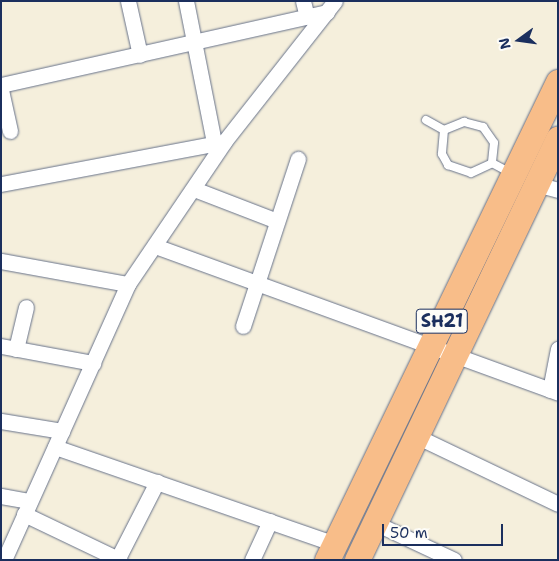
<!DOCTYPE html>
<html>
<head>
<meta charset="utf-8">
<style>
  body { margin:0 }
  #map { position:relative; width:559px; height:561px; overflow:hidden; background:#f5efdc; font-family:"Shantell Sans",sans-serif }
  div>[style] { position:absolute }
  .roads { filter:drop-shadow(0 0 1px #67728a) drop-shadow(0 0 1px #67728a) }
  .service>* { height:8px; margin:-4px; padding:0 4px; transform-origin:4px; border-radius:4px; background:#fff }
  .minor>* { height:15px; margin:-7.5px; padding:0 7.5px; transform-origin:7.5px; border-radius:7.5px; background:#fff }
  .primary>* { height:25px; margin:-12.5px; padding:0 12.5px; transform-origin:12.5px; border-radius:12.5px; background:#f8bd89 }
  span { translate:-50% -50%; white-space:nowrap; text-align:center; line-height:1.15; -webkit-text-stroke:4.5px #fdfcf7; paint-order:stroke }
  .shield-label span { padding:1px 4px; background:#fdfcf7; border:1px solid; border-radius:4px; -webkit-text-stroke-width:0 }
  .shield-label { font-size:18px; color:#1b2f5e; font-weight:700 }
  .frame { position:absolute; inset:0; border:2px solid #1b2f5e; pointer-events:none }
  .north { position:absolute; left:494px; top:15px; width:50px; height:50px; -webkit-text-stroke:4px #fdfcf7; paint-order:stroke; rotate:256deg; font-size:14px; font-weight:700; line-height:20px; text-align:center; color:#1b2f5e }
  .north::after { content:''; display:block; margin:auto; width:18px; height:22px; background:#1b2f5e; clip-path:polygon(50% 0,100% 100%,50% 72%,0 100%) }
  .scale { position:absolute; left:382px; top:524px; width:121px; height:22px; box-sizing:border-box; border:2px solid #1b2f5e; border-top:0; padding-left:6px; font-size:15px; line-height:18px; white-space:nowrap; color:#1b2f5e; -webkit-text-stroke:4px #fdfcf7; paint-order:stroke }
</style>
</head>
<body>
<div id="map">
  <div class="roads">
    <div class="service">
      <i style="left:426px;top:120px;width:21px;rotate:29deg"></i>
      <i style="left:444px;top:130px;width:22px;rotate:-22deg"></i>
      <i style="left:464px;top:122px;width:20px;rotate:15deg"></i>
      <i style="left:483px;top:127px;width:19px;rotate:55deg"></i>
      <i style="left:494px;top:143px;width:20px;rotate:96deg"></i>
      <i style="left:444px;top:130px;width:24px;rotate:95deg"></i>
      <i style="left:442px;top:154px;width:13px;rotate:61deg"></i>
      <i style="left:448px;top:165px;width:24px;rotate:19deg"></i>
      <i style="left:471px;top:173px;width:23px;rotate:-25deg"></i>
      <i style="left:492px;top:163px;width:21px;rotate:28deg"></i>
    </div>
    <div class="minor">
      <i style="left:128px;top:1px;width:55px;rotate:77.5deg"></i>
      <i style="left:186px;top:1px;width:145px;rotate:78.8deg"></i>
      <i style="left:303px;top:1px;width:16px;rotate:76deg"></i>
      <i style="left:1px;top:85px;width:334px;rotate:-12.6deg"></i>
      <i style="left:1px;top:90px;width:42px;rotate:77.6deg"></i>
      <i style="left:1px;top:184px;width:227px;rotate:-10.7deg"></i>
      <i style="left:536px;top:184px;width:23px;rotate:15deg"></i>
      <i style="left:194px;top:189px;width:89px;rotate:21.1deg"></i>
      <i style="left:155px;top:246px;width:429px;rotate:20deg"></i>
      <i style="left:1px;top:261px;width:129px;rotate:10.3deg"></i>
      <i style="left:243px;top:326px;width:176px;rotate:-71.8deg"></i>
      <i style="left:1px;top:346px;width:94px;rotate:10.5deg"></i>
      <i style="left:16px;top:349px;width:43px;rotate:-76.6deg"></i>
      <i style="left:550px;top:390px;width:42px;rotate:-79deg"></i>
      <i style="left:1px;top:421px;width:62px;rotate:9.3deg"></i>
      <i style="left:416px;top:436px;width:157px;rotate:25.6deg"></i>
      <i style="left:55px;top:447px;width:296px;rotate:19.1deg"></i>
      <i style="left:1px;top:496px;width:29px;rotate:10deg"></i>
      <i style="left:24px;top:514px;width:106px;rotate:25.6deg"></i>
      <i style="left:375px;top:523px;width:87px;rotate:25.1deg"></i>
      <i style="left:4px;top:560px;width:303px;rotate:-65.8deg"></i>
      <i style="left:128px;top:284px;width:171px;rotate:-55.9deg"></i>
      <i style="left:224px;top:142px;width:179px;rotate:-51.8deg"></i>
      <i style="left:117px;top:560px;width:88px;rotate:-62.9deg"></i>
      <i style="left:252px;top:560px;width:43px;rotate:-65.2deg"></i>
    </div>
    <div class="primary">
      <i style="left:327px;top:560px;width:531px;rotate:-64.21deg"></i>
      <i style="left:357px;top:560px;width:467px;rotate:-64.5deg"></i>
    </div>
  </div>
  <div class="shield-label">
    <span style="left:442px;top:321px">SH21</span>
  </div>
  <div class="frame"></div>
  <div class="north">N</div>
  <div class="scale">50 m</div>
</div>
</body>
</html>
